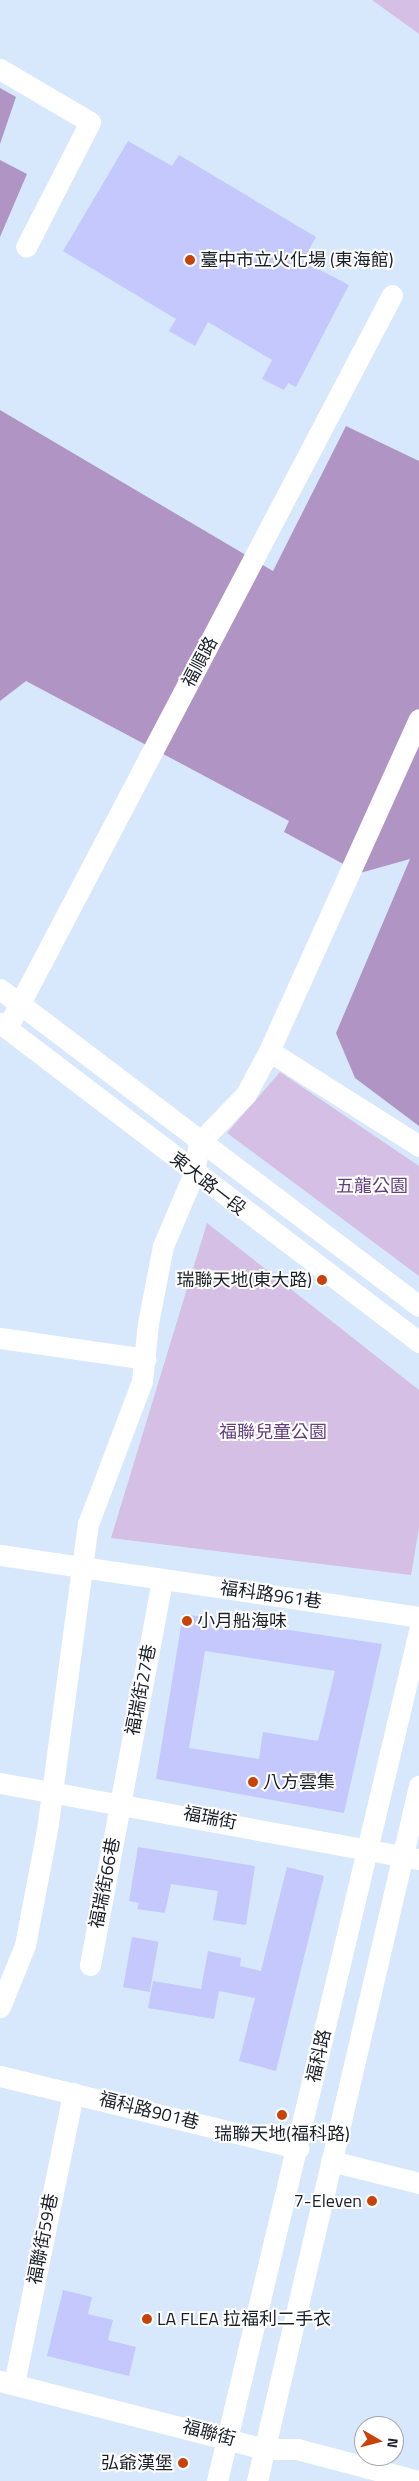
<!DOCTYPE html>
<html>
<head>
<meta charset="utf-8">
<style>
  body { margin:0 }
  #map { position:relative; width:419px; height:2481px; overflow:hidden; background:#d7e8fc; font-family:"Titillium Web","Noto Sans TC",sans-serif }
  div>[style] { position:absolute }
  .green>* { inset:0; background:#d5bfe5 }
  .forest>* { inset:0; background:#b095c4 }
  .building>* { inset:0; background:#c5c8fd; transform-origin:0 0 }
  .minor>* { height:21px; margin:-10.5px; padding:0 10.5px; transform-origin:10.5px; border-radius:10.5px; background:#fff }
  .dots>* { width:14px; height:14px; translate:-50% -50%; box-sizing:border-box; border:2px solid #fff; border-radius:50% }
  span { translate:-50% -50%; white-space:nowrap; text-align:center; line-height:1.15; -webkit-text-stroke:4px #fff; paint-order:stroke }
  .poi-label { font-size:18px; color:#1a212a }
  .left { translate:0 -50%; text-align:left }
  .right { translate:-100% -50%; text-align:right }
  .street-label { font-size:18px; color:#1a212a }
  .park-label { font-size:18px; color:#65407d }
  .north { position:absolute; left:354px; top:2416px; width:50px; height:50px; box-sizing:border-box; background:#fff; border:1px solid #a3a6aa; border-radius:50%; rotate:98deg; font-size:14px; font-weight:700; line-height:20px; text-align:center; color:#1a212a }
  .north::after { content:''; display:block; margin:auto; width:18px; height:22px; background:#c94308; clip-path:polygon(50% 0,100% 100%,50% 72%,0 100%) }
</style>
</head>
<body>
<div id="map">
  <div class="green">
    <i style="clip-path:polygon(372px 0,419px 0,419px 34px)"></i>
    <i style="clip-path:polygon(280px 1072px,419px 1166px,419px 1276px,227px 1133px)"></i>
    <i style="clip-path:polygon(207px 1223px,419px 1390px,419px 1528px,411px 1575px,111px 1538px)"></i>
  </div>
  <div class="forest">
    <i style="clip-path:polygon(0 88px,16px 97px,0 144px)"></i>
    <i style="clip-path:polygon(0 160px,27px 174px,0 237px)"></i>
    <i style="clip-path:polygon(0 410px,273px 571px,346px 426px,419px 461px,419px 1126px,355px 1078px,336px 1033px,410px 859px,360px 873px,284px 832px,289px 821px,26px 681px,0 701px)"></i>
  </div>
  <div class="building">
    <i style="clip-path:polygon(128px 141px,172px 166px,179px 155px,316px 237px,303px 261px,349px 285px,296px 387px,288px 383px,284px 390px,262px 379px,272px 360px,208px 322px,195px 346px,169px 331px,176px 319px,63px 251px)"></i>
    <i style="clip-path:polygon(evenodd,183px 1614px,382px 1644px,344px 1813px,156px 1779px,183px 1614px,205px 1651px,335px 1671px,318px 1741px,263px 1732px,259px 1759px,189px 1748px,205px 1651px)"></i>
    <i style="clip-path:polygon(138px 1847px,255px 1866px,246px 1925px,213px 1920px,218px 1891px,171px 1884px,165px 1913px,137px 1909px,139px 1903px,129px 1901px)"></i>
    <i style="clip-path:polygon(287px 1867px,324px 1876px,276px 2071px,239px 2061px,255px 1998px,219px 1991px,214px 2019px,148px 2008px,153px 1981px,201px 1989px,208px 1951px,241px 1958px,240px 1966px,261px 1971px)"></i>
    <i style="left:132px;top:1937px;width:27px;height:51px;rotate:10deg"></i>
    <i style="clip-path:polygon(63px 2290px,92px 2297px,88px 2314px,113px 2320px,108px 2340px,136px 2347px,129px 2376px,47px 2356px)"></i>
  </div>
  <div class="minor">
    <i style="left:0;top:69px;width:104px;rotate:30.5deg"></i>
    <i style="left:90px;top:122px;width:140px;rotate:117.1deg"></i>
    <i style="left:0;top:989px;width:525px;rotate:37.11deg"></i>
    <i style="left:0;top:1023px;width:527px;rotate:37.28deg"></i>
    <i style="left:7px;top:1028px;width:828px;rotate:-62.29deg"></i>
    <i style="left:269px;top:1051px;width:178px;rotate:32.3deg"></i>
    <i style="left:0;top:1338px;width:147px;rotate:8.2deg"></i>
    <i style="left:0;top:1555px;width:424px;rotate:8.4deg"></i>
    <i style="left:0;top:1783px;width:426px;rotate:10.3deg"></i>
    <i style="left:90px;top:1965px;width:393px;rotate:-79.4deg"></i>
    <i style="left:0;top:2007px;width:67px;rotate:-68deg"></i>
    <i style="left:25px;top:1945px;width:117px;rotate:-79.2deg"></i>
    <i style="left:47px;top:1830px;width:309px;rotate:-82.4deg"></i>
    <i style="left:88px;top:1524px;width:153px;rotate:-69.3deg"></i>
    <i style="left:142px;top:1381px;width:58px;rotate:-84.1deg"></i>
    <i style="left:148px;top:1323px;width:78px;rotate:-79deg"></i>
    <i style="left:163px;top:1246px;width:79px;rotate:-67deg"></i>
    <i style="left:194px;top:1173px;width:30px;rotate:-81deg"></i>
    <i style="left:199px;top:1143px;width:68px;rotate:-46.2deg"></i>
    <i style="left:246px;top:1094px;width:49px;rotate:-61.9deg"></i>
    <i style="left:269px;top:1051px;width:364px;rotate:-65.7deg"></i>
    <i style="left:0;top:2076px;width:307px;rotate:13.6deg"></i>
    <i style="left:331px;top:2161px;width:91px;rotate:14deg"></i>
    <i style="left:0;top:2381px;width:274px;rotate:14.4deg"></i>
    <i style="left:265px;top:2449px;width:32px"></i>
    <i style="left:297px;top:2449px;width:125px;rotate:14.8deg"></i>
    <i style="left:14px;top:2384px;width:297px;rotate:-78.5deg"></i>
    <i style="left:217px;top:2481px;width:874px;rotate:-76.63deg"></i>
    <i style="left:257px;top:2481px;width:714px;rotate:-76.88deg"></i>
  </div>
  <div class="dots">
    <i style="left:190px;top:260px;background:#c94308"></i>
    <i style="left:322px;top:1280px;background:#c94308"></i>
    <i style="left:187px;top:1621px;background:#c94308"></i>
    <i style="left:253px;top:1782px;background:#c94308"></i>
    <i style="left:282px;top:2115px;background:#c94308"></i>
    <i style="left:372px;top:2201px;background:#c94308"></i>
    <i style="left:147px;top:2319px;background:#c94308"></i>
    <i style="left:183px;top:2463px;background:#c94308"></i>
  </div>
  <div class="poi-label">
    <span class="left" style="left:200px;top:260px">臺中市立火化場 (東海館)</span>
    <span class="right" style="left:312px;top:1280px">瑞聯天地(東大路)</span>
    <span class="left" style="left:197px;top:1621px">小月船海味</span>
    <span class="left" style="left:263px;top:1782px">八方雲集</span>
    <span style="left:282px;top:2134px">瑞聯天地(福科路)</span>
    <span class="right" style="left:362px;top:2201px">7-Eleven</span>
    <span class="left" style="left:157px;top:2319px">LA FLEA 拉福利二手衣</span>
    <span class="right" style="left:173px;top:2463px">弘爺漢堡</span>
  </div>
  <div class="street-label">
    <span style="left:200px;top:662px;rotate:-62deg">福順路</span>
    <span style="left:208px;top:1184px;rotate:38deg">東大路一段</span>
    <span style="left:271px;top:1595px;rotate:8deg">福科路961巷</span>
    <span style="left:141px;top:1690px;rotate:-79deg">福瑞街27巷</span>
    <span style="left:210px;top:1818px;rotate:11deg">福瑞街</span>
    <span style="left:105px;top:1883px;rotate:-79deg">福瑞街66巷</span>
    <span style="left:319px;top:2056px;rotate:-77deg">福科路</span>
    <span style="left:149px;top:2111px;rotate:14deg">福科路901巷</span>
    <span style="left:43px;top:2239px;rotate:-79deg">福聯街59巷</span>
    <span style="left:209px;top:2433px;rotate:15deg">福聯街</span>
  </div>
  <div class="park-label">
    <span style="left:372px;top:1186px">五龍公園</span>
    <span style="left:273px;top:1432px">福聯兒童公園</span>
  </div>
  <div class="north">N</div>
</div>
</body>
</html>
